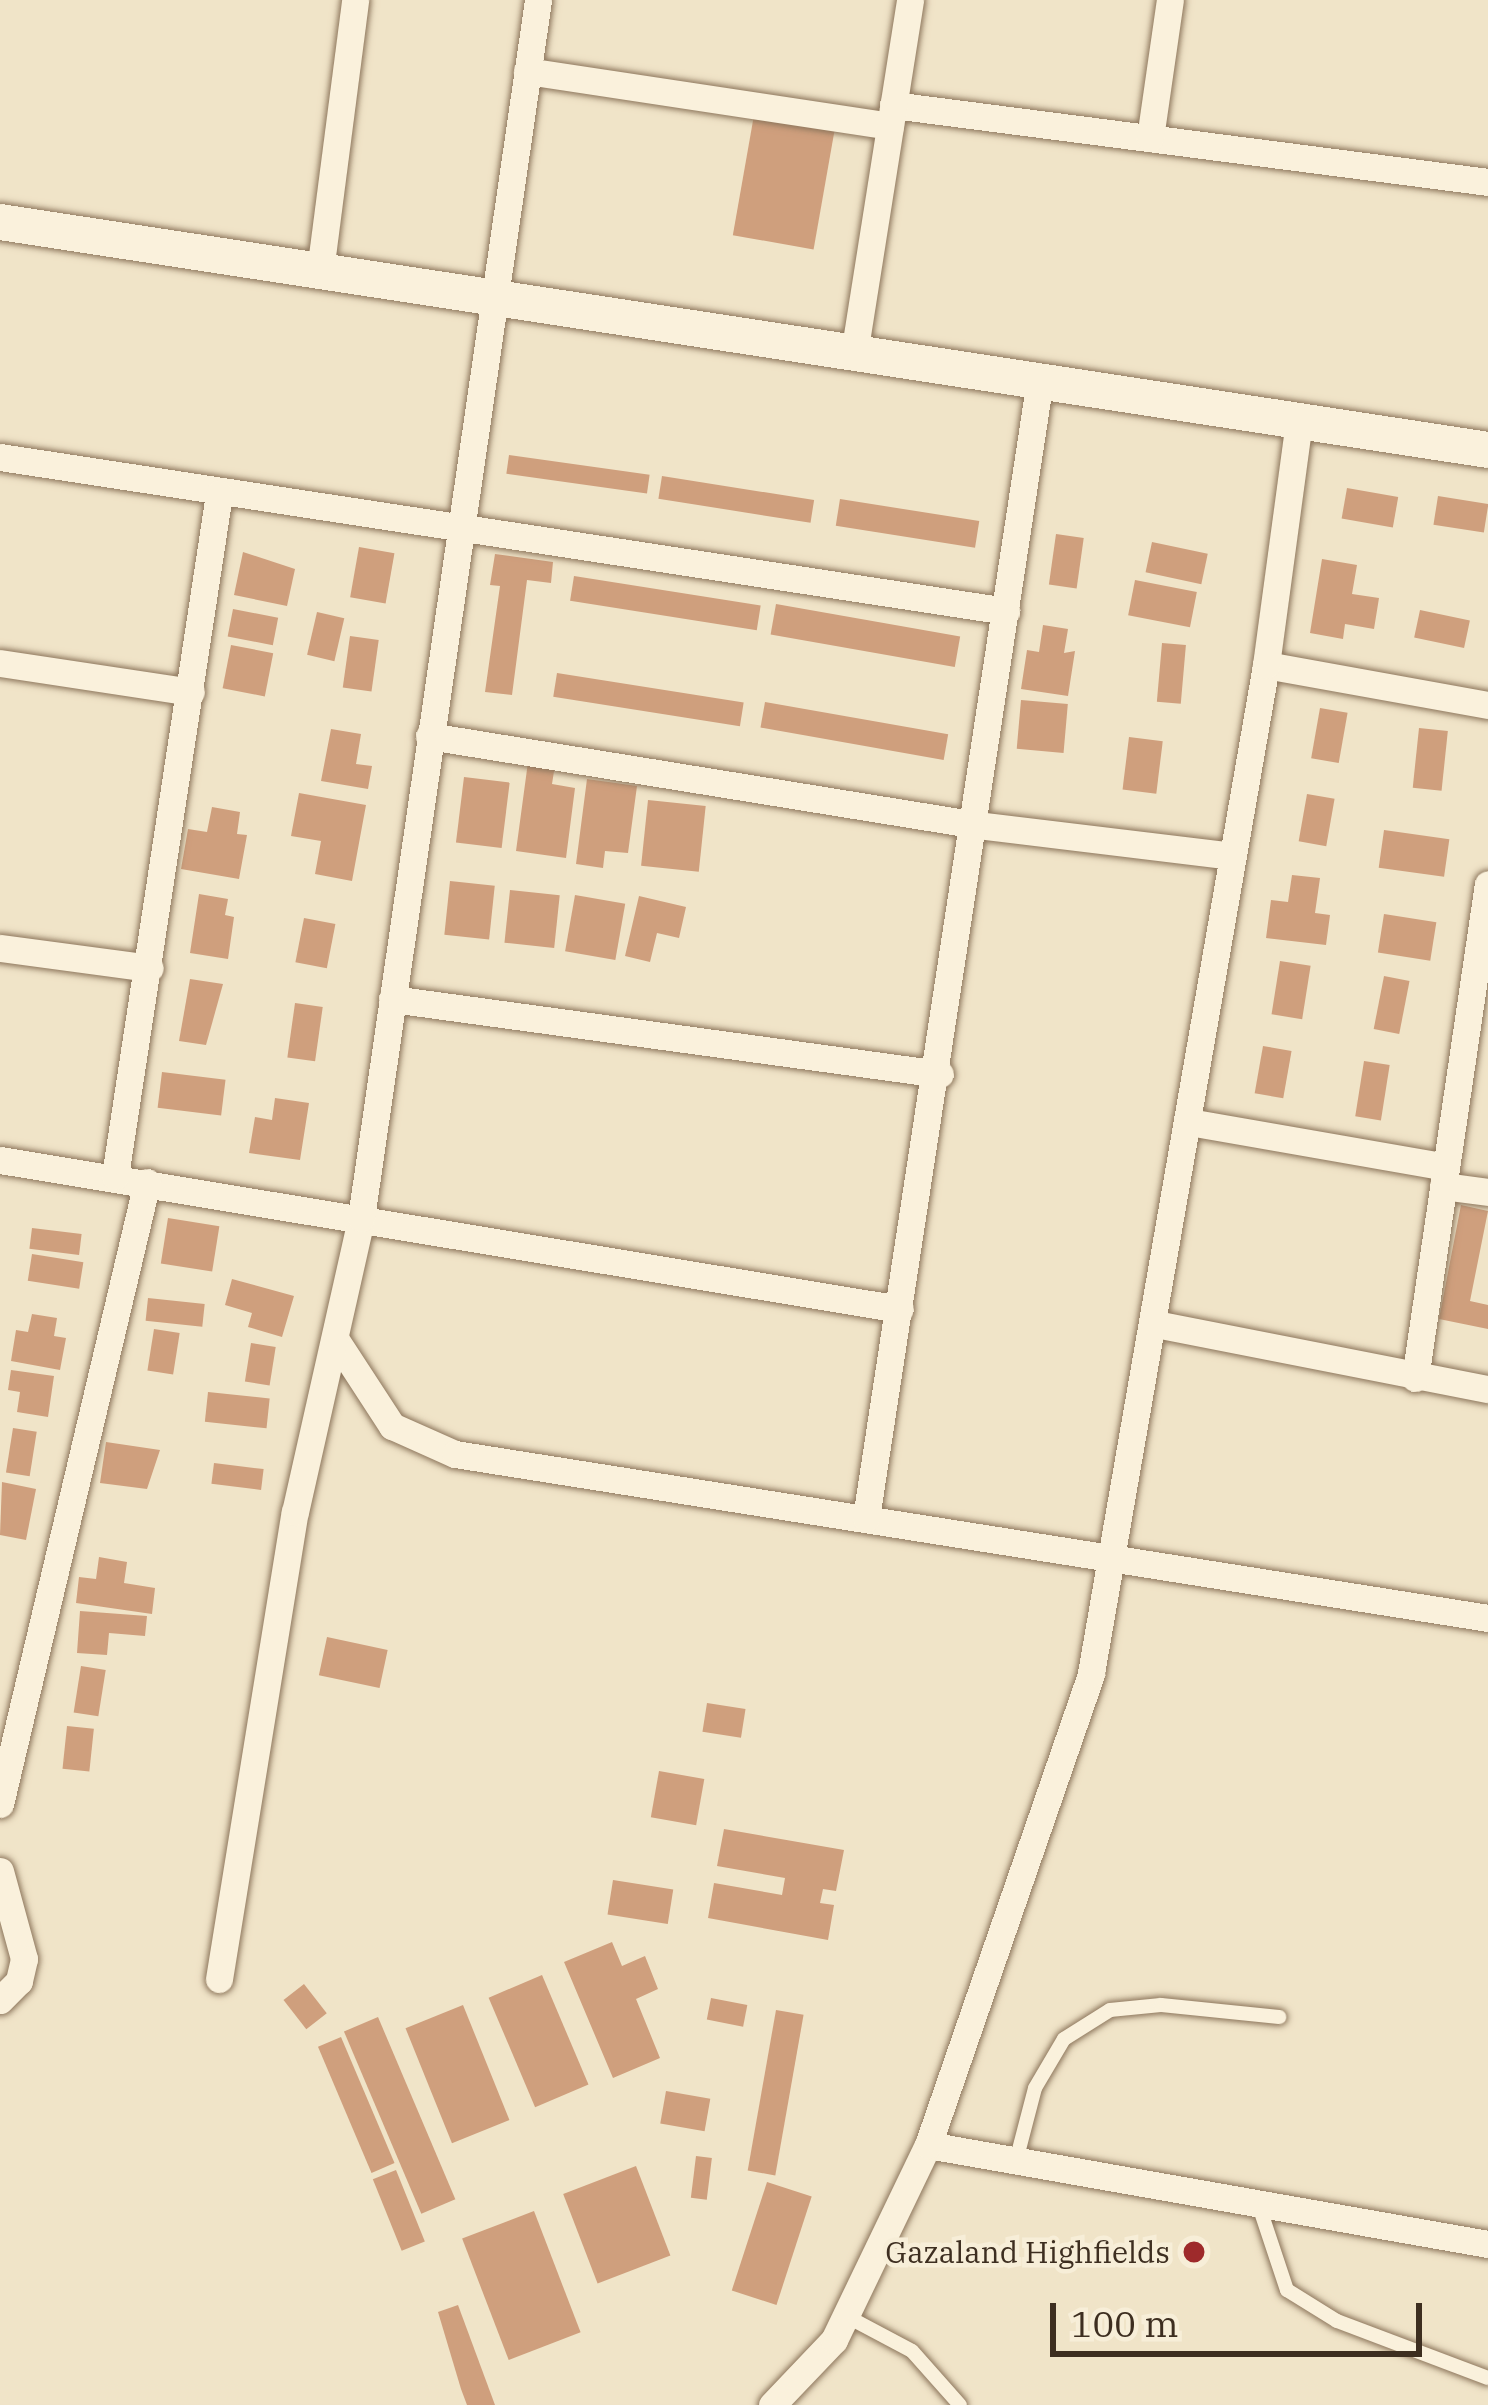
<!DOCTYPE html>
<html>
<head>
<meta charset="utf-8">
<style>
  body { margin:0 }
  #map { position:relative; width:1488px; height:2405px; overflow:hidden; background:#f0e4c8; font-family:"IBM Plex Serif",serif }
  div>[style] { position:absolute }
  .building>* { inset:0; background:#cf9f7d; transform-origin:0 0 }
  .roads { filter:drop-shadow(0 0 3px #8d765c) drop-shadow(0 0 3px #8d765c) }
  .service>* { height:14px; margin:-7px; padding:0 7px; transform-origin:7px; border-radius:7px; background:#faf1dc }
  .minor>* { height:27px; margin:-13.5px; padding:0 13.5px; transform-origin:13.5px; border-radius:13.5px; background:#faf1dc }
  .tertiary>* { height:36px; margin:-18px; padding:0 18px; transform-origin:18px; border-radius:18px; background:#faf1dc }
  .dots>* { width:33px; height:33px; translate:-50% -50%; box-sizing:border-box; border:6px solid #f7eed8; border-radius:50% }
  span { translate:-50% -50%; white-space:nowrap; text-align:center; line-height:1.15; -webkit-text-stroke:9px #f7eed8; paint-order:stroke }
  .poi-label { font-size:30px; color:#3d2e20 }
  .right { translate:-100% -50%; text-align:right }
  .scale { position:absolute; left:1050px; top:2303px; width:372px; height:54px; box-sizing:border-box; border:6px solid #3d2e20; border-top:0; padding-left:15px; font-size:36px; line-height:42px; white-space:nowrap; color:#3d2e20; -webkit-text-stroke:9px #f7eed8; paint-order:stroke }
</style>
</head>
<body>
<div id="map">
  <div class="building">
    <i style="left:754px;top:115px;width:82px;height:122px;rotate:10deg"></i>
    <i style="left:509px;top:455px;width:142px;height:19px;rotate:8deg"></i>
    <i style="left:662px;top:476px;width:154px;height:23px;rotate:9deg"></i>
    <i style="left:1347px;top:488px;width:52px;height:31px;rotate:10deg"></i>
    <i style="left:1438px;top:496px;width:51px;height:29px;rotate:9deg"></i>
    <i style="left:840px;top:499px;width:141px;height:27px;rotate:9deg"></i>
    <i style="left:1056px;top:534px;width:28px;height:51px;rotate:8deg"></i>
    <i style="left:1152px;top:542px;width:57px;height:31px;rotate:12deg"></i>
    <i style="left:359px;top:547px;width:36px;height:51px;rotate:10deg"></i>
    <i style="clip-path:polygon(243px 552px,295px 569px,287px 606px,234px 595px)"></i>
    <i style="clip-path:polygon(495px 554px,553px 562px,551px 583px,527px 580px,512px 695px,485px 692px,500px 586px,490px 585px)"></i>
    <i style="clip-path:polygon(1322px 559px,1357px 565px,1352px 594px,1379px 598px,1374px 629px,1345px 624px,1343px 639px,1310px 633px)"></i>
    <i style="left:574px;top:576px;width:189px;height:25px;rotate:9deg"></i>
    <i style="left:1135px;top:580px;width:63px;height:36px;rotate:11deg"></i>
    <i style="left:776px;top:604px;width:187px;height:31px;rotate:10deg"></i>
    <i style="left:233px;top:609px;width:46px;height:28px;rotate:11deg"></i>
    <i style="left:1420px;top:610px;width:51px;height:28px;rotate:12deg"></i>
    <i style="left:317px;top:612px;width:28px;height:44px;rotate:13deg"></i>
    <i style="clip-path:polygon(1043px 625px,1068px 629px,1064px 653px,1075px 651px,1068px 696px,1021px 689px,1027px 650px,1039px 652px)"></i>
    <i style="left:350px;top:636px;width:29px;height:52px;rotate:8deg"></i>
    <i style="left:1162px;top:643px;width:24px;height:59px;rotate:5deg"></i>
    <i style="left:231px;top:645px;width:43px;height:44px;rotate:11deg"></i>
    <i style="left:557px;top:673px;width:189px;height:24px;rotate:9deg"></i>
    <i style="left:1021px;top:700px;width:47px;height:49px;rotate:5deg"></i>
    <i style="left:765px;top:702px;width:186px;height:26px;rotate:10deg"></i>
    <i style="left:1320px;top:708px;width:28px;height:51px;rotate:10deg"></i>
    <i style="left:1419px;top:728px;width:29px;height:60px;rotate:6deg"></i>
    <i style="clip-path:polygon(331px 729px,361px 734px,356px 764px,372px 766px,368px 789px,321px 781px)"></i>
    <i style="left:1129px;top:737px;width:34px;height:53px;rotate:7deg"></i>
    <i style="clip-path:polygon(528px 762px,555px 765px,552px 784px,575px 788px,566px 858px,516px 851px)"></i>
    <i style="left:464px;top:777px;width:46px;height:66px;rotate:7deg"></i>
    <i style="clip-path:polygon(587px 779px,637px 786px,628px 853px,605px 851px,603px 868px,576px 864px)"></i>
    <i style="clip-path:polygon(299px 793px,366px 805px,352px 881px,315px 874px,321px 841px,291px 836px)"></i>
    <i style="left:1307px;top:794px;width:28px;height:48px;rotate:10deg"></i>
    <i style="left:648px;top:800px;width:58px;height:66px;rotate:6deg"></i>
    <i style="clip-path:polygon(212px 807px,240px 812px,237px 834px,247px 835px,239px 879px,181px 869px,188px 829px,207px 832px)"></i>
    <i style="left:1384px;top:830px;width:66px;height:38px;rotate:8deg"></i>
    <i style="clip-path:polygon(1292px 875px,1320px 878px,1315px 913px,1330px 915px,1326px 945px,1266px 938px,1271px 900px,1288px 902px)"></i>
    <i style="left:450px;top:881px;width:45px;height:54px;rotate:6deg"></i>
    <i style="left:510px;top:890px;width:50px;height:53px;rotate:6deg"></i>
    <i style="clip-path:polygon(199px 894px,228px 899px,225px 915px,234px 917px,228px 959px,190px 953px)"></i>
    <i style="left:575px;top:895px;width:51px;height:57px;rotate:10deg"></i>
    <i style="clip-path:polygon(639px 896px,686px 907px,679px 938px,657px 933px,650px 962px,625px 956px)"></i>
    <i style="left:1384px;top:914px;width:53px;height:39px;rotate:9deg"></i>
    <i style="left:304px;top:918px;width:32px;height:45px;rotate:11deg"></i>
    <i style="left:1280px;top:961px;width:31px;height:54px;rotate:9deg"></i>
    <i style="left:1384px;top:976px;width:26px;height:54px;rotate:11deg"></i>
    <i style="clip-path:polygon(190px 979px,223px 984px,206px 1045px,179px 1041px)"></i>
    <i style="left:295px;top:1003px;width:28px;height:55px;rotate:8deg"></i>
    <i style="left:1263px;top:1046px;width:29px;height:48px;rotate:10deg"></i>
    <i style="left:1364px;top:1061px;width:26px;height:56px;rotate:9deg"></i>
    <i style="left:162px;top:1072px;width:64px;height:36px;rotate:7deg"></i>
    <i style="clip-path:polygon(275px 1098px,309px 1103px,300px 1160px,249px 1153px,255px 1117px,272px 1120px)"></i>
    <i style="clip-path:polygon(1461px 1205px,1488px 1211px,1470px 1301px,1488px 1305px,1488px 1329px,1439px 1319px)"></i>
    <i style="left:168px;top:1218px;width:52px;height:46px;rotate:9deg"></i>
    <i style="left:32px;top:1228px;width:50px;height:21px;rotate:7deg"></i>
    <i style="left:32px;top:1254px;width:52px;height:27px;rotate:9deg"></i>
    <i style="clip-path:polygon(232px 1279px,294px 1296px,282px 1337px,248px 1327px,252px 1313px,225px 1305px)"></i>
    <i style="left:148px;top:1298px;width:57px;height:23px;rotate:6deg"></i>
    <i style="clip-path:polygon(32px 1314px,57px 1318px,54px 1336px,66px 1338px,60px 1370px,11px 1361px,16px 1330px,28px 1332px)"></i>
    <i style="left:154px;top:1329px;width:26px;height:42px;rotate:9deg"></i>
    <i style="left:251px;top:1343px;width:25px;height:39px;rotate:9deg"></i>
    <i style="clip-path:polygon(11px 1370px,54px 1376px,48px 1417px,17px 1412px,20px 1392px,8px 1390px)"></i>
    <i style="left:208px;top:1392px;width:62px;height:30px;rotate:6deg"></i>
    <i style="left:13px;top:1428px;width:24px;height:45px;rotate:9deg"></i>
    <i style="clip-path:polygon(106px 1442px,160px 1450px,147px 1489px,100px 1483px)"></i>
    <i style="left:214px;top:1463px;width:50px;height:21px;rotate:7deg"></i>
    <i style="clip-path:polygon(2px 1482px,36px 1489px,26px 1540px,0 1535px)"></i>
    <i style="clip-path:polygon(99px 1557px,127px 1562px,124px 1583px,155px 1588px,152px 1614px,76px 1603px,79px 1577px,96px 1579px)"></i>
    <i style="clip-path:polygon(80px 1611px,147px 1616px,145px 1636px,109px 1633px,107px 1655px,77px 1653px)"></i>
    <i style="left:327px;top:1637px;width:62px;height:39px;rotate:12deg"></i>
    <i style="left:81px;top:1666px;width:25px;height:47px;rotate:9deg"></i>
    <i style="left:707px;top:1703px;width:39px;height:29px;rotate:9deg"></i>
    <i style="left:67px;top:1726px;width:27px;height:43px;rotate:6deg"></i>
    <i style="left:659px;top:1771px;width:46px;height:47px;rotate:10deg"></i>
    <i style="clip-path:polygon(724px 1829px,844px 1850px,836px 1891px,823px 1889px,820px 1903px,834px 1905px,828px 1940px,708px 1918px,714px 1883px,782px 1895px,785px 1878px,717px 1866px)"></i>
    <i style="left:613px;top:1880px;width:61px;height:35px;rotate:9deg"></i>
    <i style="clip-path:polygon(612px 1942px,622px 1966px,645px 1956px,658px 1989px,636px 1999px,660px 2058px,613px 2078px,564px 1962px)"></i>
    <i style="left:542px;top:1975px;width:119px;height:58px;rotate:67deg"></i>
    <i style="left:304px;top:1984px;width:37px;height:26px;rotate:52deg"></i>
    <i style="left:711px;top:1998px;width:37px;height:22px;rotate:11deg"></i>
    <i style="left:463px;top:2005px;width:124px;height:62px;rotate:68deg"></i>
    <i style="left:776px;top:2010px;width:28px;height:163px;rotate:10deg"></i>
    <i style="left:378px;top:2017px;width:198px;height:37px;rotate:67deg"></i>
    <i style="left:341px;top:2037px;width:137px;height:25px;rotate:67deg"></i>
    <i style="left:666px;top:2091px;width:45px;height:33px;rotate:10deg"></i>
    <i style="left:696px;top:2156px;width:16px;height:42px;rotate:7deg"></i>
    <i style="left:636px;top:2166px;width:96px;height:78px;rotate:69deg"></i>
    <i style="left:396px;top:2170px;width:77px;height:25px;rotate:68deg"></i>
    <i style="left:767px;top:2182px;width:47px;height:114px;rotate:18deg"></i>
    <i style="left:534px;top:2211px;width:130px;height:77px;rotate:69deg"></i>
    <i style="clip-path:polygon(458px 2305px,495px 2405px,467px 2405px,461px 2389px,438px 2312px)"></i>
  </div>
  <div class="roads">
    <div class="service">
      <i style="left:1016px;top:2161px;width:75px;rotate:-75.4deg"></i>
      <i style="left:1035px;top:2088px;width:57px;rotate:-59.4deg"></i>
      <i style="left:1064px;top:2039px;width:54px;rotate:-32.2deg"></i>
      <i style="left:1110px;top:2010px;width:51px;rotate:-5.6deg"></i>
      <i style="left:1161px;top:2005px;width:119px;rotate:5.8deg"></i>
      <i style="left:1258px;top:2203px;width:92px;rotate:71.6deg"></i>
      <i style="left:1287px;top:2290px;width:59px;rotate:31.8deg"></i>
      <i style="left:1337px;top:2321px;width:161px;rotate:20.7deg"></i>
      <i style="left:848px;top:2317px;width:72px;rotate:28deg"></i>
      <i style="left:912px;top:2351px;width:72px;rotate:48.4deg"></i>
    </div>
    <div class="minor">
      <i style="left:527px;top:71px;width:367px;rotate:8.6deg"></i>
      <i style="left:893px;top:105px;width:600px;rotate:7.37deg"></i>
      <i style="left:1150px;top:138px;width:139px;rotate:-81.8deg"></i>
      <i style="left:320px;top:271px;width:273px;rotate:-82.6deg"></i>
      <i style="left:854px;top:354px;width:358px;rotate:-81deg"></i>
      <i style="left:0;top:457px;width:1018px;rotate:8.7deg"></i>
      <i style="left:0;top:663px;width:193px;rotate:8.6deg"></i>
      <i style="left:1266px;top:665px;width:226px;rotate:10.2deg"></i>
      <i style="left:429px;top:736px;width:555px;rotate:9.22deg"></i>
      <i style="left:977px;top:825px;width:257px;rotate:6.9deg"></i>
      <i style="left:0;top:948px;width:151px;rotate:7.6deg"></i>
      <i style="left:392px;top:999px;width:553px;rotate:7.79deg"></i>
      <i style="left:1189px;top:1122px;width:261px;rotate:9.9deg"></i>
      <i style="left:0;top:1160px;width:912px;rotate:9.4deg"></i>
      <i style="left:115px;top:1176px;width:690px;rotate:-81.33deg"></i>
      <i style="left:1443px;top:1186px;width:45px;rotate:7.6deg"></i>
      <i style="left:1156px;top:1324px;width:338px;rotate:11.1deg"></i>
      <i style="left:336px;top:1340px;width:103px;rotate:56.9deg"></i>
      <i style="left:392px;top:1426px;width:69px;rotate:24deg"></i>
      <i style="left:455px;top:1454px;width:1046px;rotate:9.02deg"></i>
      <i style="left:1415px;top:1378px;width:499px;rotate:-81.6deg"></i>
      <i style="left:866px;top:1518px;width:1145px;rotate:-81.31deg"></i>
      <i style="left:0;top:1804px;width:639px;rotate:-76.7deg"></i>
      <i style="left:0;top:1871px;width:91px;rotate:74.7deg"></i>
      <i style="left:24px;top:1959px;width:23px;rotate:103deg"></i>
      <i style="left:19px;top:1981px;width:27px;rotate:135deg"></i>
      <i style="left:219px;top:1979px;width:473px;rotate:-80.8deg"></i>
      <i style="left:295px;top:1512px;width:301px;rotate:-77.3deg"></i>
      <i style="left:361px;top:1218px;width:1231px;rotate:-81.73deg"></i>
      <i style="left:928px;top:2145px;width:569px;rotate:10.03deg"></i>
      <i style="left:772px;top:2405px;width:90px;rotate:-46.4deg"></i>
      <i style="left:834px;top:2340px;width:216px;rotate:-64.3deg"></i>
      <i style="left:928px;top:2145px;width:499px;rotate:-70.9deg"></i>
      <i style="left:1091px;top:1673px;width:1023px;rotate:-80.15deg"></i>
      <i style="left:1266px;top:665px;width:245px;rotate:-82.3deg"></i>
    </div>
    <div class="tertiary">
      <i style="left:0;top:222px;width:1505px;rotate:8.71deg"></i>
    </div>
  </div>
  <div class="dots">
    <i style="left:1194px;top:2252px;background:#9e2a2b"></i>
  </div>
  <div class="poi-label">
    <span class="right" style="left:1170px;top:2252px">Gazaland Highfields</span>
  </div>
  <div class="scale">100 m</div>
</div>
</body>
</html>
